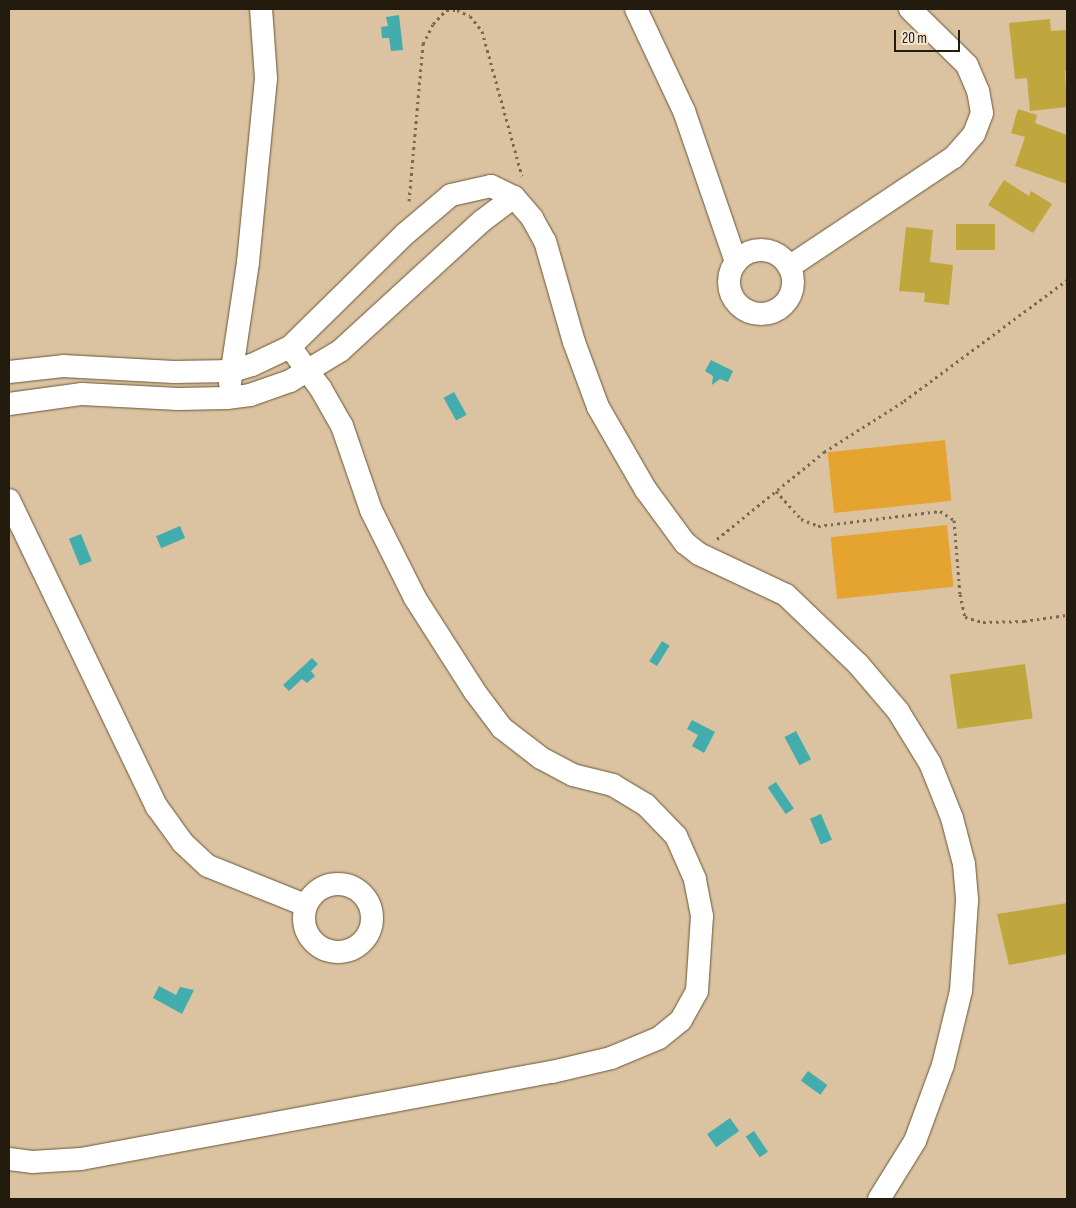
<!DOCTYPE html>
<html>
<head>
<meta charset="utf-8">
<style>
  body { margin:0 }
  #map { position:relative; width:1076px; height:1208px; overflow:hidden; background:#dbc3a1; font-family:"Sofia Sans Condensed",sans-serif }
  div>[style] { position:absolute }
  .green>* { inset:0; background:#e5a330; transform-origin:0 0 }
  .water>* { inset:0; background:#43acad; transform-origin:0 0 }
  .building>* { inset:0; background:#c0a73d; transform-origin:0 0 }
  .path>* { height:3px; margin-top:-1.5px; transform-origin:0; background:repeating-linear-gradient(90deg,#796953 0 2.5px,transparent 0 6.5px) }
  .roads { filter:drop-shadow(0 0 1px #6a5537) drop-shadow(0 0 1px #6a5537) }
  .street>* { height:22px; margin:-11px; padding:0 11px; transform-origin:11px; border-radius:11px; background:#fff }
  .street>.ring { margin:-11px; padding:0; box-sizing:content-box; background:none; border:22px solid #fff; border-radius:50% }
  span { translate:-50% -50%; white-space:nowrap; text-align:center; line-height:1.15; -webkit-text-stroke:4.5px #f1e5d4; paint-order:stroke }
  .frame { position:absolute; inset:0; border:10px solid #241b0f; pointer-events:none }
  .scale { position:absolute; left:894px; top:30px; width:66px; height:22px; box-sizing:border-box; border:2px solid #241b0f; border-top:0; padding-left:6px; font-size:15px; line-height:18px; white-space:nowrap; color:#241b0f; -webkit-text-stroke:4px #f1e5d4; paint-order:stroke }
</style>
</head>
<body>
<div id="map">
  <div class="green">
    <i style="left:945px;top:440px;width:61px;height:118px;rotate:84deg"></i>
    <i style="left:947px;top:525px;width:62px;height:117px;rotate:84deg"></i>
  </div>
  <div class="water">
    <i style="clip-path:polygon(399px 15px,403px 50px,391px 51px,389px 38px,382px 38px,381px 27px,388px 26px,386px 17px)"></i>
    <i style="clip-path:polygon(711px 360px,733px 371px,728px 382px,720px 379px,712px 385px,713px 376px,705px 371px)"></i>
    <i style="left:454px;top:392px;width:26px;height:12px;rotate:61deg"></i>
    <i style="left:180px;top:526px;width:13px;height:26px;rotate:67deg"></i>
    <i style="left:81px;top:534px;width:29px;height:13px;rotate:68deg"></i>
    <i style="left:662px;top:641px;width:9px;height:24px;rotate:32deg"></i>
    <i style="clip-path:polygon(312px 658px,318px 664px,311px 671px,315px 676px,307px 683px,302px 679px,289px 691px,283px 685px)"></i>
    <i style="clip-path:polygon(692px 720px,715px 732px,704px 753px,692px 746px,698px 735px,687px 729px)"></i>
    <i style="left:796px;top:731px;width:32px;height:13px;rotate:62deg"></i>
    <i style="left:776px;top:782px;width:32px;height:10px;rotate:56deg"></i>
    <i style="left:821px;top:814px;width:28px;height:12px;rotate:67deg"></i>
    <i style="clip-path:polygon(159px 986px,176px 995px,180px 987px,194px 990px,182px 1014px,153px 998px)"></i>
    <i style="left:808px;top:1071px;width:24px;height:12px;rotate:36deg"></i>
    <i style="left:730px;top:1118px;width:16px;height:28px;rotate:55deg"></i>
    <i style="left:754px;top:1131px;width:25px;height:10px;rotate:56deg"></i>
  </div>
  <div class="building">
    <i style="clip-path:polygon(1050px 19px,1051px 31px,1067px 30px,1067px 71px,1065px 71px,1067px 107px,1030px 111px,1027px 78px,1015px 79px,1009px 23px)"></i>
    <i style="clip-path:polygon(1018px 109px,1037px 115px,1035px 123px,1067px 135px,1067px 184px,1015px 166px,1025px 137px,1011px 133px)"></i>
    <i style="clip-path:polygon(1004px 180px,1029px 196px,1031px 191px,1052px 204px,1033px 233px,988px 205px)"></i>
    <i style="left:956px;top:224px;width:39px;height:26px"></i>
    <i style="clip-path:polygon(906px 227px,933px 230px,930px 262px,953px 265px,949px 305px,924px 302px,925px 293px,899px 291px)"></i>
    <i style="left:1025px;top:664px;width:55px;height:76px;rotate:82deg"></i>
    <i style="clip-path:polygon(1067px 903px,1067px 954px,1009px 965px,997px 914px)"></i>
  </div>
  <div class="path">
    <i style="left:409px;top:201px;width:158px;rotate:-84.9deg"></i>
    <i style="left:423px;top:44px;width:22px;rotate:-63deg"></i>
    <i style="left:433px;top:24px;width:19px;rotate:-47deg"></i>
    <i style="left:446px;top:10px;width:11px"></i>
    <i style="left:457px;top:10px;width:14px;rotate:25deg"></i>
    <i style="left:470px;top:16px;width:19px;rotate:51deg"></i>
    <i style="left:482px;top:31px;width:150px;rotate:74.6deg"></i>
    <i style="left:776px;top:491px;width:38px;rotate:48deg"></i>
    <i style="left:801px;top:519px;width:18px;rotate:22deg"></i>
    <i style="left:818px;top:526px;width:123px;rotate:-7deg"></i>
    <i style="left:940px;top:511px;width:17px;rotate:33deg"></i>
    <i style="left:954px;top:520px;width:74px;rotate:85.4deg"></i>
    <i style="left:960px;top:594px;width:24px;rotate:78deg"></i>
    <i style="left:965px;top:617px;width:19px;rotate:16deg"></i>
    <i style="left:983px;top:622px;width:41px;rotate:-1.4deg"></i>
    <i style="left:1024px;top:621px;width:43px;rotate:-7.9deg"></i>
    <i style="left:717px;top:539px;width:138px;rotate:-39.1deg"></i>
    <i style="left:824px;top:452px;width:95px;rotate:-32.5deg"></i>
    <i style="left:904px;top:401px;width:203px;rotate:-36.6deg"></i>
  </div>
  <div class="roads">
    <div class="street">
      <i style="left:636px;top:9px;width:113px;rotate:64.8deg"></i>
      <i style="left:684px;top:111px;width:160px;rotate:71deg"></i>
      <i class="ring" style="left:729px;top:250px;width:42px;height:42px"></i>
      <i style="left:789px;top:267px;width:198px;rotate:-33.7deg"></i>
      <i style="left:954px;top:157px;width:30px;rotate:-49deg"></i>
      <i style="left:974px;top:134px;width:22px;rotate:-69deg"></i>
      <i style="left:982px;top:113px;width:22px;rotate:-100deg"></i>
      <i style="left:978px;top:91px;width:28px;rotate:-113deg"></i>
      <i style="left:967px;top:65px;width:80px;rotate:-135.5deg"></i>
      <i style="left:9px;top:372px;width:54px;rotate:-6.3deg"></i>
      <i style="left:63px;top:366px;width:111px;rotate:3.1deg"></i>
      <i style="left:174px;top:372px;width:58px;rotate:-1deg"></i>
      <i style="left:232px;top:371px;width:21px;rotate:-17deg"></i>
      <i style="left:252px;top:365px;width:42px;rotate:-25.3deg"></i>
      <i style="left:290px;top:347px;width:161px;rotate:-44.5deg"></i>
      <i style="left:405px;top:234px;width:60px;rotate:-40.3deg"></i>
      <i style="left:451px;top:195px;width:41px;rotate:-12.7deg"></i>
      <i style="left:491px;top:186px;width:25px;rotate:26deg"></i>
      <i style="left:514px;top:197px;width:28px;rotate:49deg"></i>
      <i style="left:532px;top:218px;width:26px;rotate:61deg"></i>
      <i style="left:545px;top:241px;width:105px;rotate:74deg"></i>
      <i style="left:574px;top:342px;width:69px;rotate:69.7deg"></i>
      <i style="left:598px;top:407px;width:96px;rotate:60deg"></i>
      <i style="left:646px;top:490px;width:66px;rotate:53.7deg"></i>
      <i style="left:685px;top:543px;width:18px;rotate:38deg"></i>
      <i style="left:699px;top:554px;width:96px;rotate:25.2deg"></i>
      <i style="left:786px;top:595px;width:100px;rotate:43.8deg"></i>
      <i style="left:858px;top:664px;width:62px;rotate:49.6deg"></i>
      <i style="left:898px;top:711px;width:61px;rotate:58.4deg"></i>
      <i style="left:930px;top:763px;width:59px;rotate:68.2deg"></i>
      <i style="left:952px;top:818px;width:48px;rotate:75.4deg"></i>
      <i style="left:964px;top:864px;width:37px;rotate:85deg"></i>
      <i style="left:967px;top:901px;width:90px;rotate:93.8deg"></i>
      <i style="left:961px;top:991px;width:76px;rotate:103.7deg"></i>
      <i style="left:943px;top:1065px;width:81px;rotate:110.2deg"></i>
      <i style="left:915px;top:1141px;width:68px;rotate:121.8deg"></i>
      <i style="left:230px;top:383px;width:122px;rotate:-81.5deg"></i>
      <i style="left:248px;top:262px;width:185px;rotate:-84.4deg"></i>
      <i style="left:266px;top:78px;width:69px;rotate:-94.1deg"></i>
      <i style="left:9px;top:404px;width:74px;rotate:-7.8deg"></i>
      <i style="left:82px;top:394px;width:96px;rotate:3deg"></i>
      <i style="left:178px;top:399px;width:49px;rotate:-1.2deg"></i>
      <i style="left:227px;top:398px;width:23px;rotate:-7deg"></i>
      <i style="left:250px;top:395px;width:42px;rotate:-19.3deg"></i>
      <i style="left:290px;top:381px;width:58px;rotate:-31deg"></i>
      <i style="left:340px;top:351px;width:193px;rotate:-42.5deg"></i>
      <i style="left:482px;top:221px;width:40px;rotate:-37deg"></i>
      <i style="left:9px;top:500px;width:341px;rotate:64.3deg"></i>
      <i style="left:157px;top:807px;width:44px;rotate:54.2deg"></i>
      <i style="left:183px;top:843px;width:34px;rotate:43deg"></i>
      <i style="left:208px;top:866px;width:105px;rotate:21.9deg"></i>
      <i class="ring" style="left:304px;top:884px;width:46px;height:46px"></i>
      <i style="left:9px;top:1159px;width:23px;rotate:7deg"></i>
      <i style="left:32px;top:1162px;width:49px;rotate:-3.5deg"></i>
      <i style="left:81px;top:1159px;width:479px;rotate:-10.5deg"></i>
      <i style="left:552px;top:1072px;width:61px;rotate:-13.3deg"></i>
      <i style="left:611px;top:1058px;width:52px;rotate:-22.6deg"></i>
      <i style="left:659px;top:1038px;width:28px;rotate:-39deg"></i>
      <i style="left:681px;top:1020px;width:33px;rotate:-61deg"></i>
      <i style="left:697px;top:991px;width:75px;rotate:-86.2deg"></i>
      <i style="left:702px;top:916px;width:38px;rotate:-101deg"></i>
      <i style="left:695px;top:879px;width:47px;rotate:-113.8deg"></i>
      <i style="left:676px;top:836px;width:43px;rotate:-134.1deg"></i>
      <i style="left:646px;top:805px;width:39px;rotate:-149deg"></i>
      <i style="left:613px;top:785px;width:41px;rotate:-166deg"></i>
      <i style="left:573px;top:775px;width:36px;rotate:-152deg"></i>
      <i style="left:541px;top:758px;width:49px;rotate:-142.4deg"></i>
      <i style="left:502px;top:728px;width:45px;rotate:-126.9deg"></i>
      <i style="left:475px;top:692px;width:112px;rotate:-122.6deg"></i>
      <i style="left:415px;top:598px;width:98px;rotate:-116.6deg"></i>
      <i style="left:371px;top:510px;width:89px;rotate:-109deg"></i>
      <i style="left:342px;top:426px;width:43px;rotate:-119.6deg"></i>
      <i style="left:321px;top:389px;width:52px;rotate:-126.4deg"></i>
    </div>
  </div>
  <div class="frame"></div>
  <div class="scale">20 m</div>
</div>
</body>
</html>
